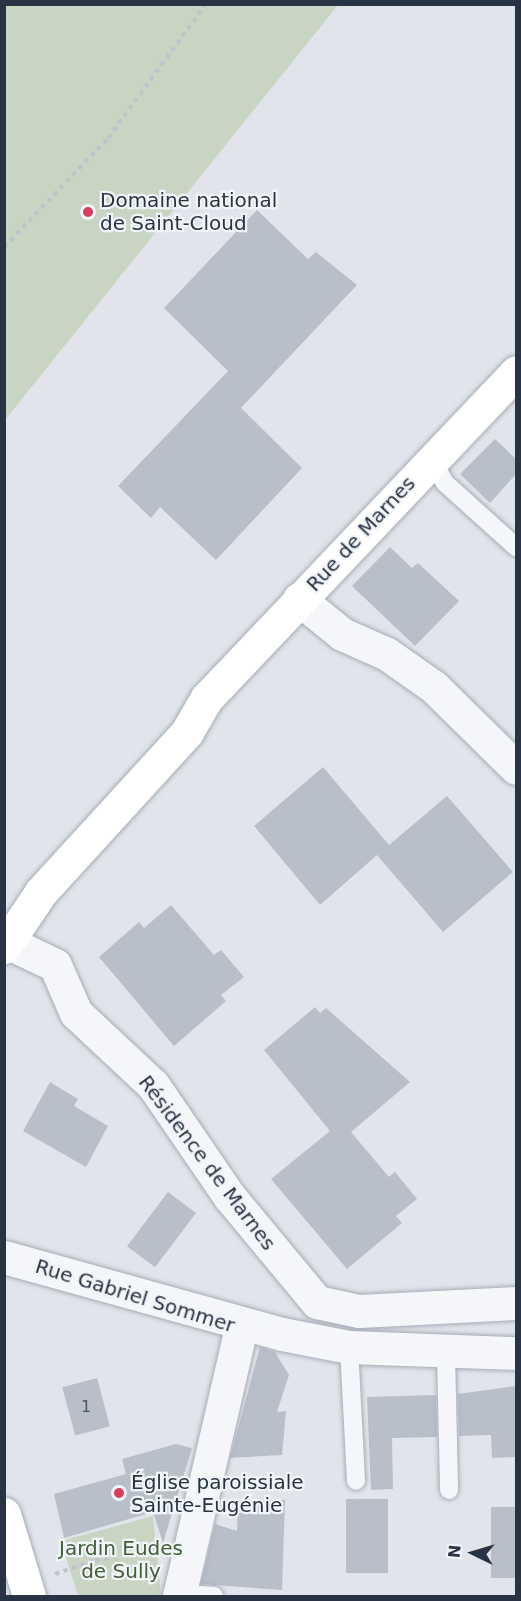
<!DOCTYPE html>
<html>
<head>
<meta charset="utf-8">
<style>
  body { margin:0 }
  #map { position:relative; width:521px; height:1601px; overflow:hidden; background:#e1e5eb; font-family:"DejaVu Sans",sans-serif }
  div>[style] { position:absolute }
  .green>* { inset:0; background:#c8d5c2 }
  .building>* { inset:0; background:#b8bfc9; transform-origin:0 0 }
  .path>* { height:4px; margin-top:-2px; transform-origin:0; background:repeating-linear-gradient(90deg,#bfc3ca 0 4.5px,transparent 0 9px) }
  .roads { filter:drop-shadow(0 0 2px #a6acb6) drop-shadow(0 0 2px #a6acb6) }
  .service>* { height:18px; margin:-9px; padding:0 9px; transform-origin:9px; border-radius:9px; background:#f4f6f9 }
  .minor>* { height:33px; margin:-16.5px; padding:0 16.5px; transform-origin:16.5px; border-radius:16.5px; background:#f4f6f9 }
  .secondary>* { height:33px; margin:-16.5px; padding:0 16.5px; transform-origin:16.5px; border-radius:16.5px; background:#fff }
  .dots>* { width:16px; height:16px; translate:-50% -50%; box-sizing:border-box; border:3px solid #f1f4f8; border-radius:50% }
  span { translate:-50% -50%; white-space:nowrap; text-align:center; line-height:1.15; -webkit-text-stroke:4.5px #f1f4f8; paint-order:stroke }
  .number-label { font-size:16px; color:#4c5665 }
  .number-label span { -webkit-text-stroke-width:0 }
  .poi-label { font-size:20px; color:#283344 }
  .left { translate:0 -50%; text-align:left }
  .street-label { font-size:20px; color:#283344 }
  .park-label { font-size:20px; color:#3f6134 }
  .frame { position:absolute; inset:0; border:6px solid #283344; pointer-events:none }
  .north { position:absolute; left:443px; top:1523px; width:60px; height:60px; -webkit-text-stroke:4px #f1f4f8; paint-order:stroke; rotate:275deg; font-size:16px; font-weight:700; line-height:24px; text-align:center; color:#283344 }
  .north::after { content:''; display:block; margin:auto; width:21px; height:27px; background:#283344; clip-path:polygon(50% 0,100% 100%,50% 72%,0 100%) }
</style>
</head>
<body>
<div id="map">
  <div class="green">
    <i style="clip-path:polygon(5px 4px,338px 5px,5px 420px,4px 5px)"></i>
    <i style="clip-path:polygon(153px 1516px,161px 1596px,78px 1596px,61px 1541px)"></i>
  </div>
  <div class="building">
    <i style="clip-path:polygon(257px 210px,308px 259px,316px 252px,357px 285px,241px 408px,302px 468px,216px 560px,160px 507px,151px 518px,118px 486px,228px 371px,164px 308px)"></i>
    <i style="clip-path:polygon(495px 439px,516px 459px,516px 474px,490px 503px,460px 474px)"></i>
    <i style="clip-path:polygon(390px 547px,412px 568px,418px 563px,459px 601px,415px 646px,352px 586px)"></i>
    <i style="clip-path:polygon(323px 767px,389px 845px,447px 796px,513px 872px,443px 932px,377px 855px,320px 905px,254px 826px)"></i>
    <i style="clip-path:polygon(171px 905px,214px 955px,221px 950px,244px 977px,221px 995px,226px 1001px,174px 1046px,99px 957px,139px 922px,144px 928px)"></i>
    <i style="clip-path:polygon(315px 1007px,320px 1013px,326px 1008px,410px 1082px,351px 1132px,389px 1177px,395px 1172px,417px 1199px,396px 1216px,402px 1223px,347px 1269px,271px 1179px,330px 1131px,264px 1050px)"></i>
    <i style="clip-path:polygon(50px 1082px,78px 1099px,74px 1106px,108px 1126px,86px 1167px,23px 1131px)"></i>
    <i style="left:168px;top:1192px;width:35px;height:68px;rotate:37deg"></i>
    <i style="clip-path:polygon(260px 1347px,275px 1352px,289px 1375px,277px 1412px,286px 1411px,282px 1455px,230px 1458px)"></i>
    <i style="left:97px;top:1378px;width:50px;height:36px;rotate:75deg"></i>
    <i style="clip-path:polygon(516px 1386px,516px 1457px,492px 1458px,491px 1435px,459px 1436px,458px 1394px)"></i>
    <i style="clip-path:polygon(436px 1395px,437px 1437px,392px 1438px,393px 1489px,371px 1490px,367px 1397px)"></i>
    <i style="clip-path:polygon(176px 1444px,192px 1448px,163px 1543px,153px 1512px,64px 1538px,54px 1494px,126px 1474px,122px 1459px)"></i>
    <i style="left:346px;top:1499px;width:42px;height:74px"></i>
    <i style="clip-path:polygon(285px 1500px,282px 1590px,201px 1584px,215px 1524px,237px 1531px,238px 1501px)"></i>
    <i style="left:516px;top:1507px;width:71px;height:25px;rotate:90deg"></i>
  </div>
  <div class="path">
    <i style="left:4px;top:247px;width:151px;rotate:-46.3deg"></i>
    <i style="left:108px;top:138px;width:166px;rotate:-53.8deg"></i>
    <i style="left:55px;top:1574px;width:42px;rotate:-19.3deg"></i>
    <i style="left:95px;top:1560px;width:64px;rotate:-9deg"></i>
  </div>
  <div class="roads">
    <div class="service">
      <i style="left:432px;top:459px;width:27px;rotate:62deg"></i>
      <i style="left:445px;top:483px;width:96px;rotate:42deg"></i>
      <i style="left:349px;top:1347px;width:134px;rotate:87deg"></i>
      <i style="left:446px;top:1354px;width:136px;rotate:88.7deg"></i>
      <i style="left:179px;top:1594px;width:35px;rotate:3deg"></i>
    </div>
    <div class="minor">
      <i style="left:299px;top:599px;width:55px;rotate:39.1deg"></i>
      <i style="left:342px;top:634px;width:49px;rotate:24deg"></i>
      <i style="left:387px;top:654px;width:57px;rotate:35.1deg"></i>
      <i style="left:434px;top:687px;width:115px;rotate:44.6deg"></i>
      <i style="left:7px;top:942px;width:53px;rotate:25.6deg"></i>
      <i style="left:55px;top:965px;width:52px;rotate:66.4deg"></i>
      <i style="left:76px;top:1013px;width:105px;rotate:43.1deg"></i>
      <i style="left:153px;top:1085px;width:135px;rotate:55.6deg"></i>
      <i style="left:229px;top:1196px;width:138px;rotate:50.3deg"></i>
      <i style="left:317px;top:1302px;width:43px;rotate:12.1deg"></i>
      <i style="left:359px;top:1311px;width:157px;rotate:-2.9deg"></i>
      <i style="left:4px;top:1257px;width:288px;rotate:15.5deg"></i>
      <i style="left:282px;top:1334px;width:68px;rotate:11deg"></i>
      <i style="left:349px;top:1347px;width:167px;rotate:2.1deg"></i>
      <i style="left:179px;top:1596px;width:279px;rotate:-77deg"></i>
    </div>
    <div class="secondary">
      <i style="left:4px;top:947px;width:66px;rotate:-56.1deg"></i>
      <i style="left:41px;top:892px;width:217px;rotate:-47.6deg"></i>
      <i style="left:187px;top:732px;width:39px;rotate:-60deg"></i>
      <i style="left:207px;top:698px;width:449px;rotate:-46.5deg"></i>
      <i style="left:4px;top:1514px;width:86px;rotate:73deg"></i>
    </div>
  </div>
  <div class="dots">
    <i style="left:88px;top:212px;background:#d73f5c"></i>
    <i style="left:119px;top:1493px;background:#d73f5c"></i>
  </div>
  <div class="number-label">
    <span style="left:86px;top:1407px">1</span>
  </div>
  <div class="poi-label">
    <span class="left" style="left:100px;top:212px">Domaine national<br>de Saint-Cloud</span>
    <span class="left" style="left:131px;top:1494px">Église paroissiale<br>Sainte-Eugénie</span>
  </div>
  <div class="street-label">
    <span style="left:361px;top:534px;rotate:-47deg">Rue de Marnes</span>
    <span style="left:207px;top:1163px;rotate:53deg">Résidence de Marnes</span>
    <span style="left:135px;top:1296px;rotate:17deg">Rue Gabriel Sommer</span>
  </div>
  <div class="park-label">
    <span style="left:121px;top:1560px">Jardin Eudes<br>de Sully</span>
  </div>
  <div class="frame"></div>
  <div class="north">N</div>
</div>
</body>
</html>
